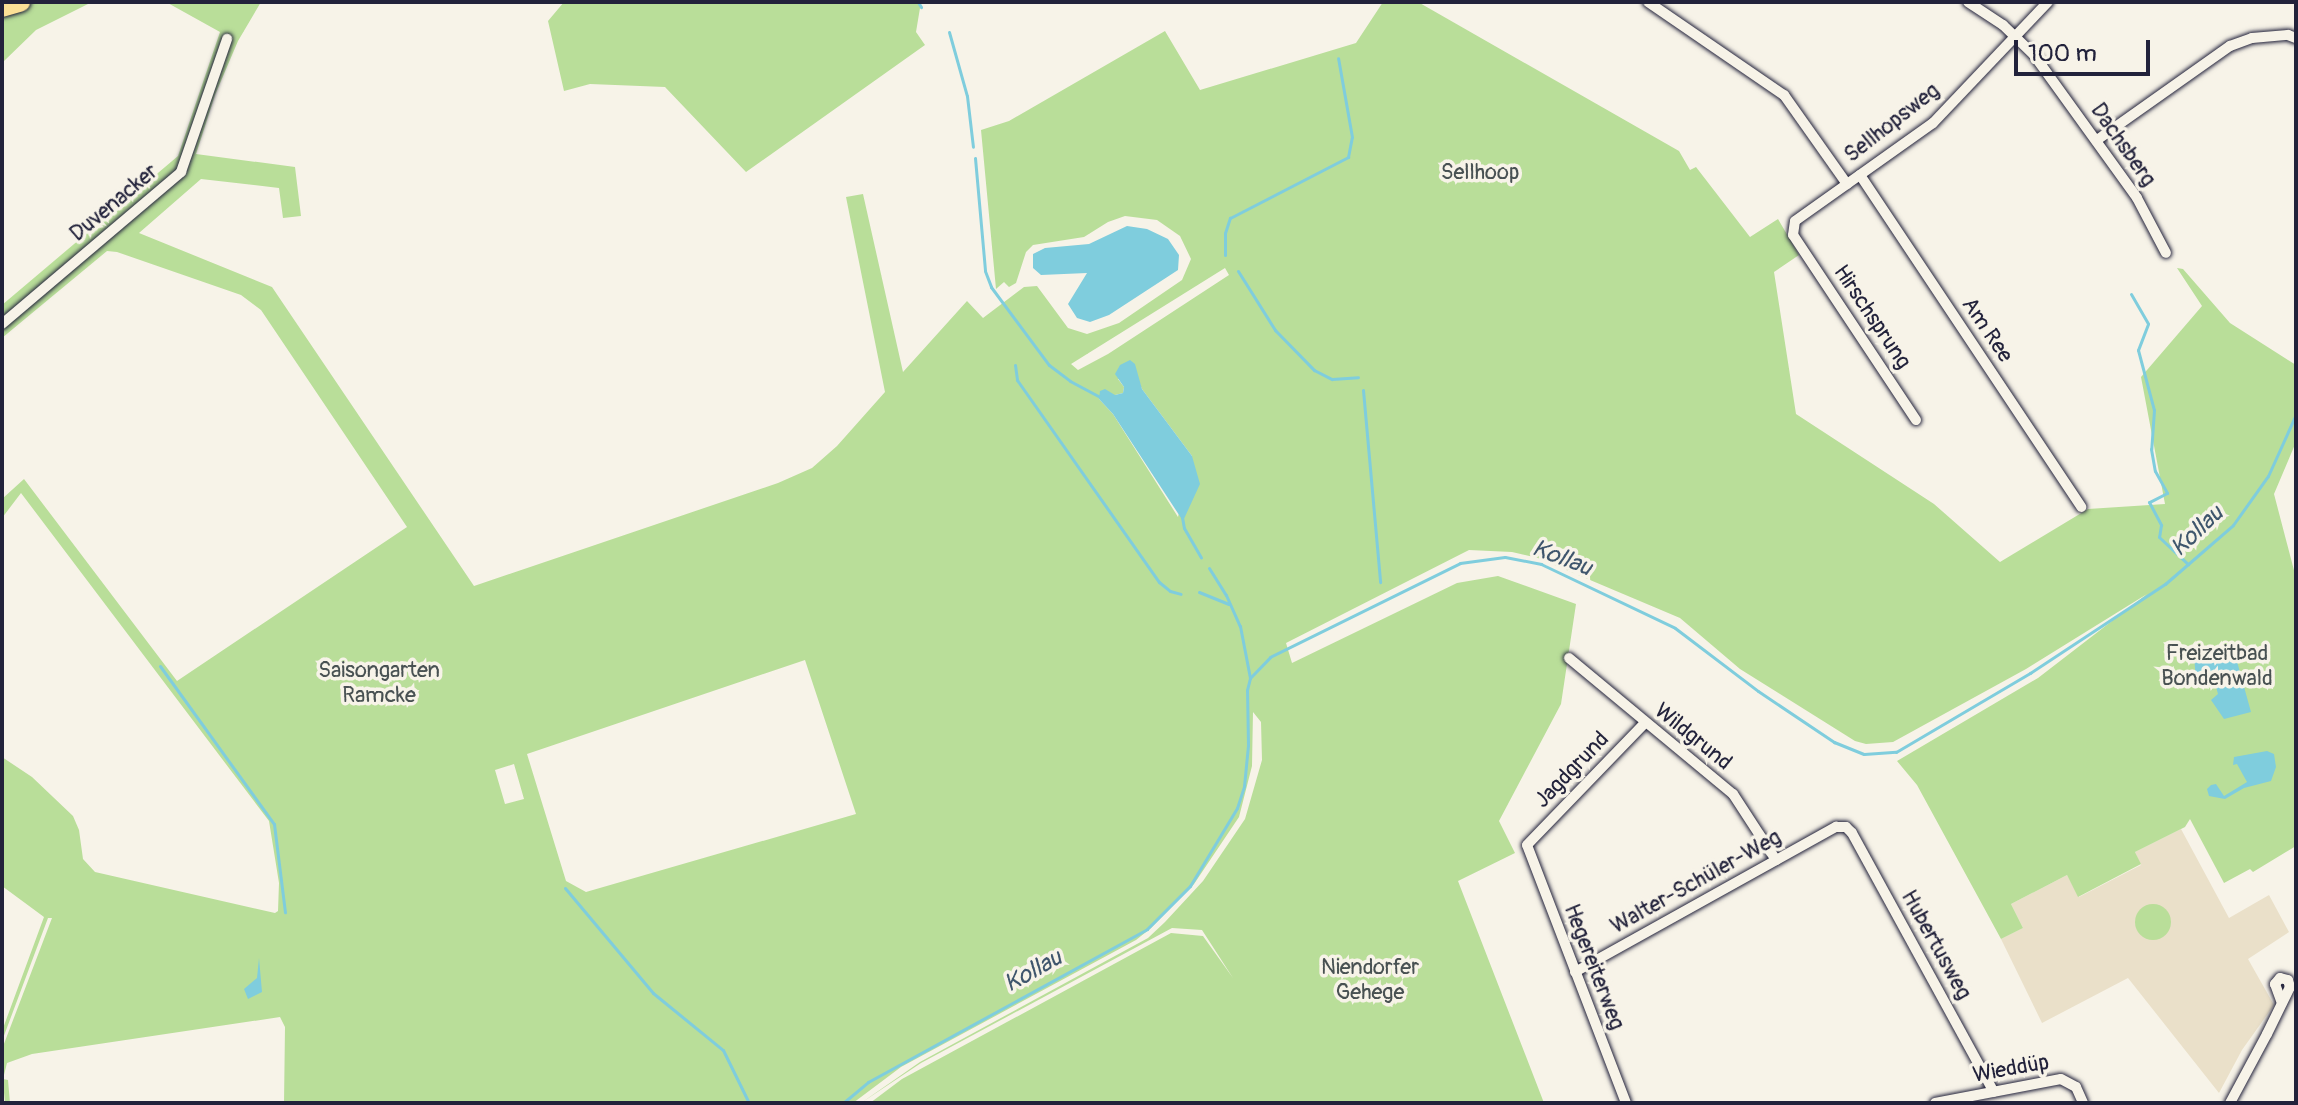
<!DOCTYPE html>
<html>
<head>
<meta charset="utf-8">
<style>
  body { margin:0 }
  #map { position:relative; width:2298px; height:1105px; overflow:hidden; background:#f7f3e8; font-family:Pangolin,sans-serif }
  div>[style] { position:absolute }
  .built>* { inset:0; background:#eae0c9 }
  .green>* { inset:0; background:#b9de99 }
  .round { border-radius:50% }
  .water>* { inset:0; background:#7fcddd }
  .stream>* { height:3px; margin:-1.5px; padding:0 1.5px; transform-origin:1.5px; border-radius:1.5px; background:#7fcddd }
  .roads { filter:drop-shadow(0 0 2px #22223b) drop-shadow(0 0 2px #22223b) }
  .minor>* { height:10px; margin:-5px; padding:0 5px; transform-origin:5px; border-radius:5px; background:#f7f3e8 }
  .motorway>* { height:20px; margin:-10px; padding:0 10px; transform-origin:10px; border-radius:10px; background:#fbdf96 }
  span { translate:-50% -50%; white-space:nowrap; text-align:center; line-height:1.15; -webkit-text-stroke:7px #f7f3e8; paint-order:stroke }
  .street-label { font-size:22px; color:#22223b }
  .park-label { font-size:22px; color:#485152 }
  .water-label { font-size:24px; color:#3e556c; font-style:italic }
  .frame { position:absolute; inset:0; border:4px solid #22223b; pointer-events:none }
  .scale { position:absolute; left:2014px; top:40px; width:136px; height:36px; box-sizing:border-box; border:4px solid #22223b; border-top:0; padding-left:10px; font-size:24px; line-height:28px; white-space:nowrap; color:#22223b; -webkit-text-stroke:6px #f7f3e8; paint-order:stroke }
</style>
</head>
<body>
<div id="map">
  <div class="built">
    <i style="clip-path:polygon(2181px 829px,2229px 918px,2269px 895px,2289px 932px,2248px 959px,2274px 1005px,2242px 1050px,2219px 1093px,2128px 978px,2042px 1023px,2001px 939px,2023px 928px,2011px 904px,2067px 875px,2079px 897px,2141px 865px,2135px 852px)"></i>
  </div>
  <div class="green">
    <i style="clip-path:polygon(33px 2px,92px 2px,36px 30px,2px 63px,2px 14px)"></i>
    <i style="clip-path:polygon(evenodd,166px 2px,261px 2px,238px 41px,215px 95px,196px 154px,295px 167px,301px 216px,283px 218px,279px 188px,201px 179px,139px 233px,272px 287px,474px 586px,778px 483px,812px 468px,837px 446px,885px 392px,846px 197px,863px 194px,903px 372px,967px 301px,983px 318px,1024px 287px,1037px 286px,1068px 328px,1087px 334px,1119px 323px,1182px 280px,1191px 259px,1180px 236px,1157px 220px,1125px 216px,1108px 222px,1084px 237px,1033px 245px,1026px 252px,1016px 283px,1009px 287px,1004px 282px,996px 289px,981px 130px,1009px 121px,1165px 31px,1200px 90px,1356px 43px,1383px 2px,1418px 2px,1679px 151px,1690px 170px,1696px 167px,1750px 237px,1778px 219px,1799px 255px,1774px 272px,1796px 414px,1934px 504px,2000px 562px,2088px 509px,2165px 504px,2141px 377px,2202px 306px,2177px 268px,2183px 269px,2230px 323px,2296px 365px,2296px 442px,2274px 494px,2296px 578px,2296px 846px,2253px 872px,2250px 869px,2224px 883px,2190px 819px,2185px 827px,2135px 852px,2141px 864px,2078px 897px,2067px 875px,2011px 904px,2023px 928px,2001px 939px,1917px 785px,1897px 761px,2038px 678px,2147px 594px,2026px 669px,1893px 742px,1866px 744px,1855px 741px,1740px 669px,1680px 618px,1538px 558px,1512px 552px,1469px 550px,1286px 643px,1292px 663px,1457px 583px,1498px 576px,1576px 604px,1561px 704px,1499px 821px,1515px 853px,1458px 881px,1544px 1103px,870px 1103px,902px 1079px,1171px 933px,1203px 936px,1233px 978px,1202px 930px,1172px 928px,921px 1063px,861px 1103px,920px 1062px,1148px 938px,1165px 922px,1203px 881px,1245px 819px,1262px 760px,1261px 722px,1253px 712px,1252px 766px,1239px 817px,1194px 884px,1151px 928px,1136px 940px,901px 1067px,853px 1103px,284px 1103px,285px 1027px,280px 1017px,32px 1054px,7px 1063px,3px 1079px,8px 1080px,10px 1103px,5px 1103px,2px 1072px,2px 1049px,52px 918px,48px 918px,2px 1041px,2px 1031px,44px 917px,2px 886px,2px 757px,32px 777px,73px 816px,79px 830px,83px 859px,95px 872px,275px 913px,278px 911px,279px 883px,269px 821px,21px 493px,2px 518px,2px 499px,24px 479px,177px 681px,407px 527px,261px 310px,241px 295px,117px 252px,107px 251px,2px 338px,2px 305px,178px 156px,220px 32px,166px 2px,1225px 268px,1229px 275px,1108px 354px,1078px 370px,1071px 364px,1225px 268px,166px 2px,1135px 372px,1142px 389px,1192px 456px,1178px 517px,1113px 414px,1099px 399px,1123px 393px,1124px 387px,1118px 379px,1135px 372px,166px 2px,805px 660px,856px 814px,586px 892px,566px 881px,527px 754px,805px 660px,166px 2px,514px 764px,524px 799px,505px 804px,495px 770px,514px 764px)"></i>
    <i style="clip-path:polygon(564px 2px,921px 2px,916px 32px,925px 45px,746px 172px,665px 87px,590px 84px,564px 91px,548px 21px)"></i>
    <i class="round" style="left:2135px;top:904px;width:36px;height:36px"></i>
  </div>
  <div class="water">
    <i style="clip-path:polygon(1127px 226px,1147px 229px,1168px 239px,1179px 255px,1178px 270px,1109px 315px,1090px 322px,1077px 318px,1068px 304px,1087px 273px,1041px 275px,1033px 268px,1033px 254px,1045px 248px,1089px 244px)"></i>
    <i style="clip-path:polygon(1130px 360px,1135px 364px,1142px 389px,1192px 456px,1200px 484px,1183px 521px,1113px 414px,1099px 399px,1100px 391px,1105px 389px,1115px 395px,1123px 393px,1124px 387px,1115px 374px,1120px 365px)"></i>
    <i style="clip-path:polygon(2233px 647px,2251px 712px,2224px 719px,2211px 700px,2218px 694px,2214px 680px,2196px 680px,2194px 656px)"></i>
    <i style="clip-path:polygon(2267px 751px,2274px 754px,2276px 767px,2271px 781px,2244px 788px,2225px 799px,2209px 796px,2207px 789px,2211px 785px,2216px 784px,2224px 796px,2247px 782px,2237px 764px,2233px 765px,2234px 757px)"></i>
    <i style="clip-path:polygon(259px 958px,262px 992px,248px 999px,244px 989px,257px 978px)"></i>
  </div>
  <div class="stream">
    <i style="left:918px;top:2px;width:6px;rotate:59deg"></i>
    <i style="left:949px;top:32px;width:66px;rotate:74.3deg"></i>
    <i style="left:967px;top:96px;width:51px;rotate:83.3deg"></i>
    <i style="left:975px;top:158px;width:113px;rotate:84.9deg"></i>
    <i style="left:985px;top:271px;width:17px;rotate:69deg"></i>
    <i style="left:991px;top:287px;width:97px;rotate:53.4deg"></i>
    <i style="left:1049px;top:365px;width:26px;rotate:37deg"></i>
    <i style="left:1070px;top:381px;width:34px;rotate:28deg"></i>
    <i style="left:1225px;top:255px;width:22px;rotate:-90deg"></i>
    <i style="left:1225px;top:233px;width:16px;rotate:-72deg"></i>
    <i style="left:1230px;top:218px;width:133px;rotate:-27.3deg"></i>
    <i style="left:1348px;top:157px;width:20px;rotate:-79deg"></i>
    <i style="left:1352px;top:137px;width:80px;rotate:-100deg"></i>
    <i style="left:1238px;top:271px;width:70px;rotate:57.9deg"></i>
    <i style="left:1275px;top:330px;width:56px;rotate:45.7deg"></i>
    <i style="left:1314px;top:370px;width:20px;rotate:27deg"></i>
    <i style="left:1332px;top:379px;width:26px;rotate:-4deg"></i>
    <i style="left:2131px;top:294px;width:34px;rotate:60deg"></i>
    <i style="left:2148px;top:324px;width:28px;rotate:111deg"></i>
    <i style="left:2138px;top:350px;width:62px;rotate:75.1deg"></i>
    <i style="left:2154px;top:410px;width:39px;rotate:94deg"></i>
    <i style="left:2151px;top:449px;width:22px;rotate:80deg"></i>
    <i style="left:2155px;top:471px;width:25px;rotate:61deg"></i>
    <i style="left:2167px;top:493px;width:20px;rotate:153deg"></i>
    <i style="left:2149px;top:502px;width:26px;rotate:62deg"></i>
    <i style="left:2161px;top:525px;width:12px;rotate:99deg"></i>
    <i style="left:2159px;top:537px;width:40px;rotate:43deg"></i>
    <i style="left:1015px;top:365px;width:15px;rotate:82deg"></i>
    <i style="left:1017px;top:380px;width:247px;rotate:54.9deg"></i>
    <i style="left:1159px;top:582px;width:14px;rotate:39deg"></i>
    <i style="left:1170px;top:591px;width:11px;rotate:15deg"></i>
    <i style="left:1363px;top:390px;width:193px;rotate:84.9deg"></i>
    <i style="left:1182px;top:517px;width:11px;rotate:80deg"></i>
    <i style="left:1184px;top:528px;width:34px;rotate:60deg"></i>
    <i style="left:1209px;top:568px;width:32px;rotate:58deg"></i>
    <i style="left:1226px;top:595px;width:34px;rotate:66deg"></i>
    <i style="left:1240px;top:626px;width:53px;rotate:79.1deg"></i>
    <i style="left:1199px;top:592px;width:32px;rotate:22deg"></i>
    <i style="left:160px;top:666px;width:195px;rotate:54.2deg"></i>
    <i style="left:274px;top:824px;width:89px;rotate:82.9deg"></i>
    <i style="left:565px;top:888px;width:137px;rotate:50deg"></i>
    <i style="left:653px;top:993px;width:90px;rotate:39.2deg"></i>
    <i style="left:723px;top:1050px;width:59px;rotate:63.9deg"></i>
    <i style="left:843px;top:1103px;width:33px;rotate:-40deg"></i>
    <i style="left:868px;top:1082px;width:318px;rotate:-28.7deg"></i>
    <i style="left:1147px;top:929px;width:61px;rotate:-45deg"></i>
    <i style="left:1190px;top:886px;width:91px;rotate:-58.9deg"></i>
    <i style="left:1237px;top:808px;width:23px;rotate:-72deg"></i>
    <i style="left:1244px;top:786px;width:41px;rotate:-84.4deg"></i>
    <i style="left:1248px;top:745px;width:55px;rotate:-91deg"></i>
    <i style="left:1247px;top:690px;width:12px;rotate:-76deg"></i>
    <i style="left:1250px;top:678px;width:29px;rotate:-46deg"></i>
    <i style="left:1270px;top:657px;width:212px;rotate:-26.3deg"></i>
    <i style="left:1460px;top:563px;width:45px;rotate:-7.6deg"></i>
    <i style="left:1505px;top:557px;width:37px;rotate:11deg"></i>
    <i style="left:1541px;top:564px;width:148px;rotate:25.5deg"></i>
    <i style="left:1675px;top:628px;width:104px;rotate:37.2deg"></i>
    <i style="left:1758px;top:691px;width:92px;rotate:33.9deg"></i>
    <i style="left:1834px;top:742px;width:32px;rotate:22deg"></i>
    <i style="left:1864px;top:754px;width:32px;rotate:-4deg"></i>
    <i style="left:1896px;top:752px;width:156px;rotate:-30.5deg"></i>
    <i style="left:2030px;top:673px;width:162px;rotate:-33.4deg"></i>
    <i style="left:2165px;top:584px;width:90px;rotate:-40.9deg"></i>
    <i style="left:2233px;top:525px;width:60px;rotate:-54.5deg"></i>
    <i style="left:2268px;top:476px;width:68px;rotate:-65.7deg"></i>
  </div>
  <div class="roads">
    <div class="minor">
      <i style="left:1648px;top:2px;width:165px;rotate:34.4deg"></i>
      <i style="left:1784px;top:95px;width:109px;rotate:54.7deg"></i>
      <i style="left:1968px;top:2px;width:42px;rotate:33.3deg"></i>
      <i style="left:2003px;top:25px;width:43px;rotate:44.1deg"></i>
      <i style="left:2034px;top:55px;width:176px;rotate:54.2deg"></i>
      <i style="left:2137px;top:198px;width:62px;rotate:62.2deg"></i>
      <i style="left:2097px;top:140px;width:163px;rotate:-35.3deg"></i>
      <i style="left:2230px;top:46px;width:23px;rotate:-20deg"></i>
      <i style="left:2252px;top:38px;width:36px;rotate:-5deg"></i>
      <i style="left:2288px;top:35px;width:9px;rotate:21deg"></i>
      <i style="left:1860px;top:175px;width:399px;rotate:56.3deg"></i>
      <i style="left:2px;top:324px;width:235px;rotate:-40.3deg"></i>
      <i style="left:181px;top:172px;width:141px;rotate:-70.9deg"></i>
      <i style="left:1916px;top:420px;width:222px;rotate:-123.6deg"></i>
      <i style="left:1793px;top:235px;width:14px;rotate:-82deg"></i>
      <i style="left:1795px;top:221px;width:169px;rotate:-35.4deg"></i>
      <i style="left:1933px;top:123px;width:167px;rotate:-46.5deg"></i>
      <i style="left:1569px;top:658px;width:213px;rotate:39.7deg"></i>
      <i style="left:1733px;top:794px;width:79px;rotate:56.9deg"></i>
      <i style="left:1575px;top:972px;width:299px;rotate:-29.1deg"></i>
      <i style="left:1836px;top:827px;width:10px"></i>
      <i style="left:1846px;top:827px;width:8px;rotate:45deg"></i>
      <i style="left:1852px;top:833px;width:295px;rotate:61.3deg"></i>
      <i style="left:1626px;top:1103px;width:276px;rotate:-111deg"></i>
      <i style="left:1527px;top:845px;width:170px;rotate:-46deg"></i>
      <i style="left:1935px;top:1103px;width:128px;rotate:-10.8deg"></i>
      <i style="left:2061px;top:1079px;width:17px;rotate:28deg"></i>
      <i style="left:2076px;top:1087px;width:17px;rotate:66deg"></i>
      <i style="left:2230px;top:1103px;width:78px;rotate:-61.8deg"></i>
      <i style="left:2267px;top:1034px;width:52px;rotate:-63.9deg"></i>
      <i style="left:2290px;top:987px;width:7px;rotate:-106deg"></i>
      <i style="left:2288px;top:980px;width:8px;rotate:-166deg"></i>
      <i style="left:2280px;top:978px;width:8px;rotate:130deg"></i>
      <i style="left:2275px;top:984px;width:20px;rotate:70deg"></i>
    </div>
    <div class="motorway">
      <i style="left:2px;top:7px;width:19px;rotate:-16deg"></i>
    </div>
  </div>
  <div class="street-label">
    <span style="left:1892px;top:123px;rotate:-38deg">Sellhopsweg</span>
    <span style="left:2123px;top:145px;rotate:55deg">Dachsberg</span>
    <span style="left:114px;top:203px;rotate:-40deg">Duvenacker</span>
    <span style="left:1872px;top:317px;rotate:56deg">Hirschsprung</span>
    <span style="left:1987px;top:330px;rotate:56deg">Am Ree</span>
    <span style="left:1693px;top:737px;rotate:39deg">Wildgrund</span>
    <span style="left:1572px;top:770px;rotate:-46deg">Jagdgrund</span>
    <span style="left:1696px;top:882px;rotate:-29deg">Walter-Schüler-Weg</span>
    <span style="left:1936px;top:945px;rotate:61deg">Hubertusweg</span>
    <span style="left:1594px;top:967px;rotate:69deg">Hegereiterweg</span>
    <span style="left:2011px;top:1069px;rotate:-10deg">Wieddüp</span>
  </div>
  <div class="park-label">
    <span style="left:1480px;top:173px">Sellhoop</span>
    <span style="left:2217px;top:666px">Freizeitbad<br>Bondenwald</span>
    <span style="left:379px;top:683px">Saisongarten<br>Ramcke</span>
    <span style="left:1370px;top:980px">Niendorfer<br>Gehege</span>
  </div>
  <div class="water-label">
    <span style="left:2197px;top:531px;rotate:-43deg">Kollau</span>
    <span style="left:1562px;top:558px;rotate:21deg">Kollau</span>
    <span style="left:1033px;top:971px;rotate:-29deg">Kollau</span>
  </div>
  <div class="frame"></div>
  <div class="scale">100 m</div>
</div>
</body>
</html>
